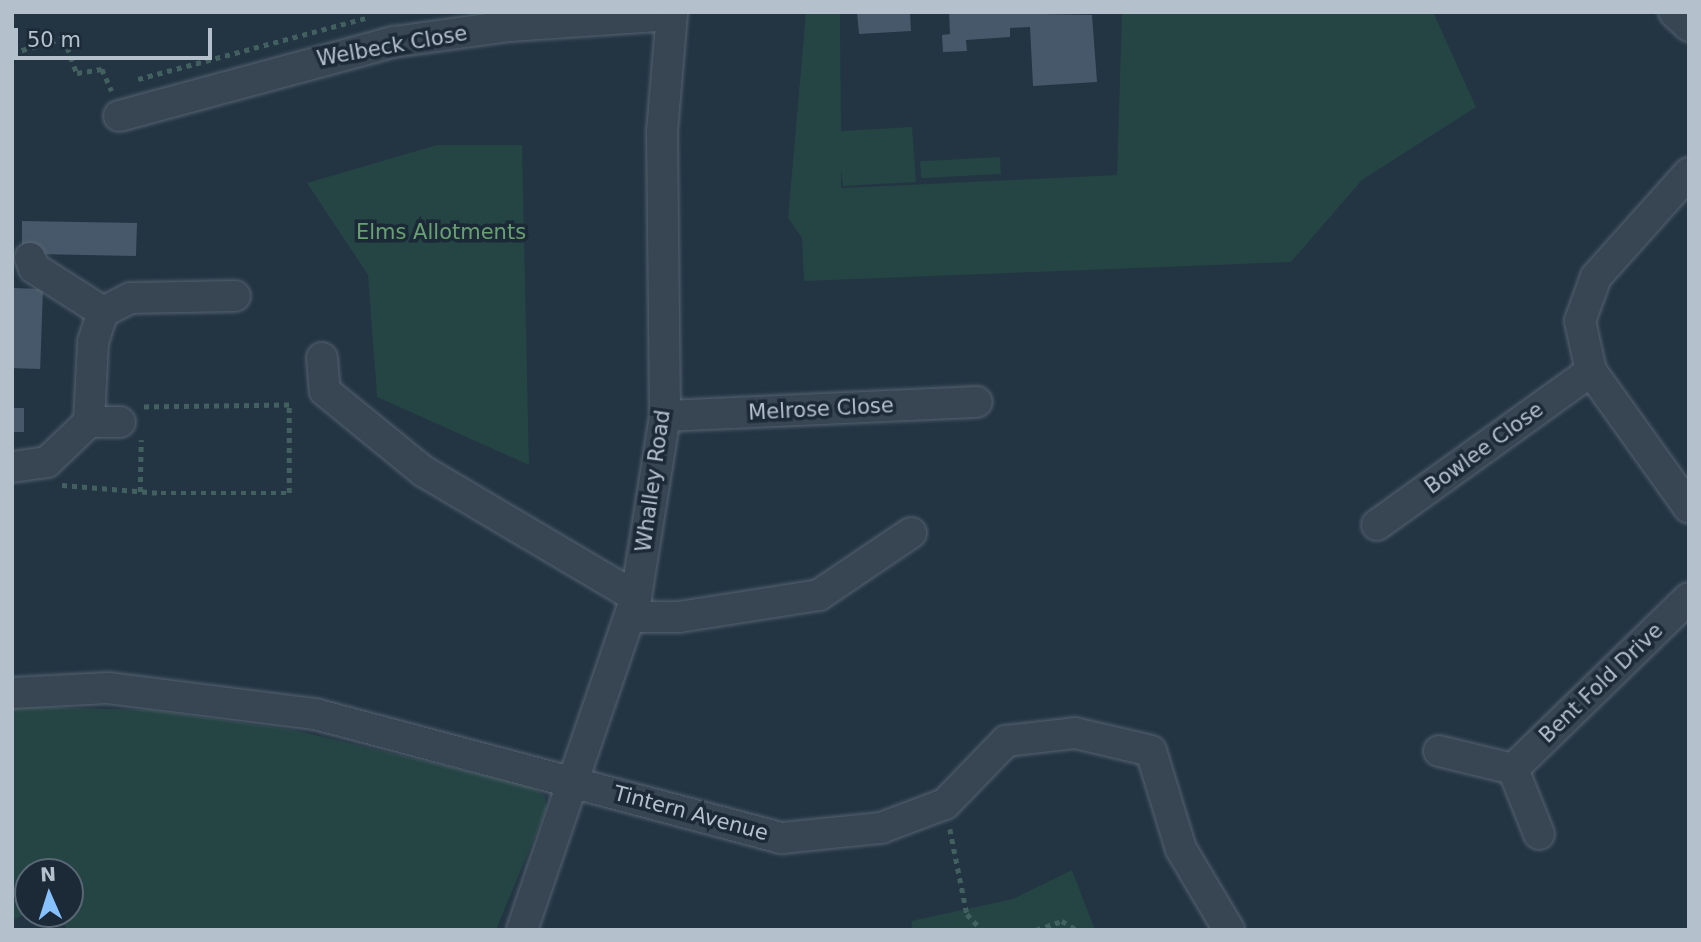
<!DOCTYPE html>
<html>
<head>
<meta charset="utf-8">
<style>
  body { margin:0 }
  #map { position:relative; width:1701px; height:942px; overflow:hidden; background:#233443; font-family:"DejaVu Sans",sans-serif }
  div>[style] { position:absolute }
  .green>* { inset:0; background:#254444; transform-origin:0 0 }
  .building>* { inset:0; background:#47586a; transform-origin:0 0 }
  .path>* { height:4.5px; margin-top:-2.25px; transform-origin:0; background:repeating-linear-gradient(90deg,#436061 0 5px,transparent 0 10px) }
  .roads { filter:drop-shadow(0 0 2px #566370) drop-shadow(0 0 2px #566370) }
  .minor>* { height:30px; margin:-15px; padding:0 15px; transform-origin:15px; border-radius:15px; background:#384553 }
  span { translate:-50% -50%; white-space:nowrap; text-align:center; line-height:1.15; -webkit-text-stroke:7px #1c2a38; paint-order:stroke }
  .street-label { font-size:21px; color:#b5c0cd }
  .park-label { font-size:21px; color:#69a071 }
  .frame { position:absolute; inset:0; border:14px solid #b5c0cd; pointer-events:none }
  .north { position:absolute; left:14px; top:858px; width:70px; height:70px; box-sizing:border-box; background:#1c2a38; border:2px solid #596674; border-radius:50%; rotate:357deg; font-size:19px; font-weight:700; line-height:28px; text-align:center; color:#b5c0cd }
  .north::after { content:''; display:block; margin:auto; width:24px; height:32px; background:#87c1ff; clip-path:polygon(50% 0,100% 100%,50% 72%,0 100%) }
  .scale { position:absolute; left:14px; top:28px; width:198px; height:32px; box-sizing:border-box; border:4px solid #b5c0cd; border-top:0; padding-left:9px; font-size:21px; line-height:24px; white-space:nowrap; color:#b5c0cd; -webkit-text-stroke:5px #1c2a38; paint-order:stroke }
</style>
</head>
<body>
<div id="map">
  <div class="green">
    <i style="clip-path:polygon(806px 12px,840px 12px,841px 131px,912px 127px,916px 182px,843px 186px,841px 169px,841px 188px,1117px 175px,1122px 12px,1433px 12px,1476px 107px,1362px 180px,1291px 262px,804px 281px,802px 238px,788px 218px)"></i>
    <i style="clip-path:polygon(437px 145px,522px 145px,529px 465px,377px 397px,368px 275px,307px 183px)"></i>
    <i style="left:1000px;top:157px;width:17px;height:80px;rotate:87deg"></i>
    <i style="clip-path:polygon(12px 706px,150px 710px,294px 730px,530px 786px,545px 796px,546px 809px,496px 930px,67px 930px,58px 914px,70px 914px,70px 872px,28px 872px,28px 912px,12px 921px)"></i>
    <i style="clip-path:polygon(1072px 870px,1095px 930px,912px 930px,911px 921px,1013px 899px)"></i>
  </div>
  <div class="building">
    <i style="clip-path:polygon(857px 12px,910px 12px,911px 31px,859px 34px)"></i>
    <i style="clip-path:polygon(949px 12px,1092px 15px,1097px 82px,1033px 86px,1030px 27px,1010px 28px,1010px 37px,966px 40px,967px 51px,943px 52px,942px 35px,950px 34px)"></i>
    <i style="clip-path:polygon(22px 221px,137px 223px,136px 256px,34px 254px,22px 249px)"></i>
    <i style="left:12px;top:288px;width:31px;height:80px;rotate:2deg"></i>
    <i style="left:12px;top:408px;width:12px;height:24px"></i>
  </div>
  <div class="path">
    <i style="left:12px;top:53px;width:54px;rotate:-16.1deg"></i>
    <i style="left:64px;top:38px;width:37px;rotate:70deg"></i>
    <i style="left:77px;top:73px;width:25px;rotate:-9deg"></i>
    <i style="left:102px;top:69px;width:24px;rotate:66deg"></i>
    <i style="left:138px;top:79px;width:239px;rotate:-15deg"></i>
    <i style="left:62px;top:485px;width:99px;rotate:4.6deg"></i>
    <i style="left:161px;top:493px;width:128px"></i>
    <i style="left:289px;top:493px;width:88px;rotate:-90deg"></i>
    <i style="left:289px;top:405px;width:148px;rotate:179.2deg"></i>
    <i style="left:140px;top:492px;width:52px;rotate:-88.9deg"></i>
    <i style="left:950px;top:829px;width:87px;rotate:78.7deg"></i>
    <i style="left:967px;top:914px;width:22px;rotate:47deg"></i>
    <i style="left:1036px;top:930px;width:28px;rotate:-19deg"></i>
    <i style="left:1062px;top:921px;width:17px;rotate:31deg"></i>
  </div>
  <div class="roads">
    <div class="minor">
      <i style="left:1674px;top:12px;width:21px;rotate:43deg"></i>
      <i style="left:119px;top:116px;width:285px;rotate:-15.1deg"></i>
      <i style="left:394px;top:42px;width:117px;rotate:-7.9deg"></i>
      <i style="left:510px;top:26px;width:162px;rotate:-3.9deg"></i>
      <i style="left:1689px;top:173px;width:140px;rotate:131.8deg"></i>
      <i style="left:1596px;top:277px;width:47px;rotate:110deg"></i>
      <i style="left:1580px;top:321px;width:51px;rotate:77.6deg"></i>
      <i style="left:1591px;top:371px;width:168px;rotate:54.4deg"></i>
      <i style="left:30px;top:258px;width:11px;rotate:68deg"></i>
      <i style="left:34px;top:268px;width:82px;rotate:32.5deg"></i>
      <i style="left:322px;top:358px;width:33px;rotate:85deg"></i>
      <i style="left:325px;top:391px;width:127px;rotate:39.2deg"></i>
      <i style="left:423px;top:471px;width:247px;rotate:30.6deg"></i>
      <i style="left:665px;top:416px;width:312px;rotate:-2.6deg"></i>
      <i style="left:89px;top:422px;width:31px"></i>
      <i style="left:12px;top:467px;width:35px;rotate:-8deg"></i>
      <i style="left:47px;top:462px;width:58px;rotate:-43.6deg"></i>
      <i style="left:89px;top:422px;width:80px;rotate:-87.1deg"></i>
      <i style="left:93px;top:342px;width:32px;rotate:-72deg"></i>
      <i style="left:103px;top:312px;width:31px;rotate:-27deg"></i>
      <i style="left:131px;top:298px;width:104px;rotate:-1.1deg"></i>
      <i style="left:1377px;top:525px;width:264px;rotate:-35.7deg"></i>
      <i style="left:630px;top:617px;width:49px"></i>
      <i style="left:679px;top:617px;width:142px;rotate:-8.9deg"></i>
      <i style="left:819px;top:595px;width:111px;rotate:-34deg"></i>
      <i style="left:12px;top:693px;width:96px;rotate:-3deg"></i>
      <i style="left:108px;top:688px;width:209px;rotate:7.2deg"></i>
      <i style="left:315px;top:714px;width:483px;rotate:14.9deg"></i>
      <i style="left:782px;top:838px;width:100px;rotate:-5.8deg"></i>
      <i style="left:881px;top:828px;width:68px;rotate:-20.6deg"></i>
      <i style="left:945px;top:804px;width:88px;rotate:-45.9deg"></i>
      <i style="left:1006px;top:741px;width:69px;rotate:-6.6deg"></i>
      <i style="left:1075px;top:733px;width:78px;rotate:13.3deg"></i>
      <i style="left:1151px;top:751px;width:102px;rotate:73deg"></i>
      <i style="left:1181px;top:849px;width:94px;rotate:59.3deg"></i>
      <i style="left:1439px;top:751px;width:76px;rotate:13.7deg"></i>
      <i style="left:1513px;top:769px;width:70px;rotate:68.2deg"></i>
      <i style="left:1513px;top:769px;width:245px;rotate:-44.2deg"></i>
      <i style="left:522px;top:930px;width:352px;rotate:-71.1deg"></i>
      <i style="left:636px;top:597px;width:183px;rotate:-80.9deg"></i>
      <i style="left:665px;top:416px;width:284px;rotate:-90.6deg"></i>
      <i style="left:662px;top:132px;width:120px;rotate:-85.2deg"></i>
    </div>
  </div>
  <div class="street-label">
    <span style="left:392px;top:46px;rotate:-10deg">Welbeck Close</span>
    <span style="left:821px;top:409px;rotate:-3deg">Melrose Close</span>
    <span style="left:1484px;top:448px;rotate:-36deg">Bowlee Close</span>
    <span style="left:653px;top:481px;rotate:-82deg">Whalley Road</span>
    <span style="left:1601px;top:683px;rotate:-44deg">Bent Fold Drive</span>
    <span style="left:691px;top:813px;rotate:15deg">Tintern Avenue</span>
  </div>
  <div class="park-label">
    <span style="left:441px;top:232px">Elms Allotments</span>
  </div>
  <div class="frame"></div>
  <div class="north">N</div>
  <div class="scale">50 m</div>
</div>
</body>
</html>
